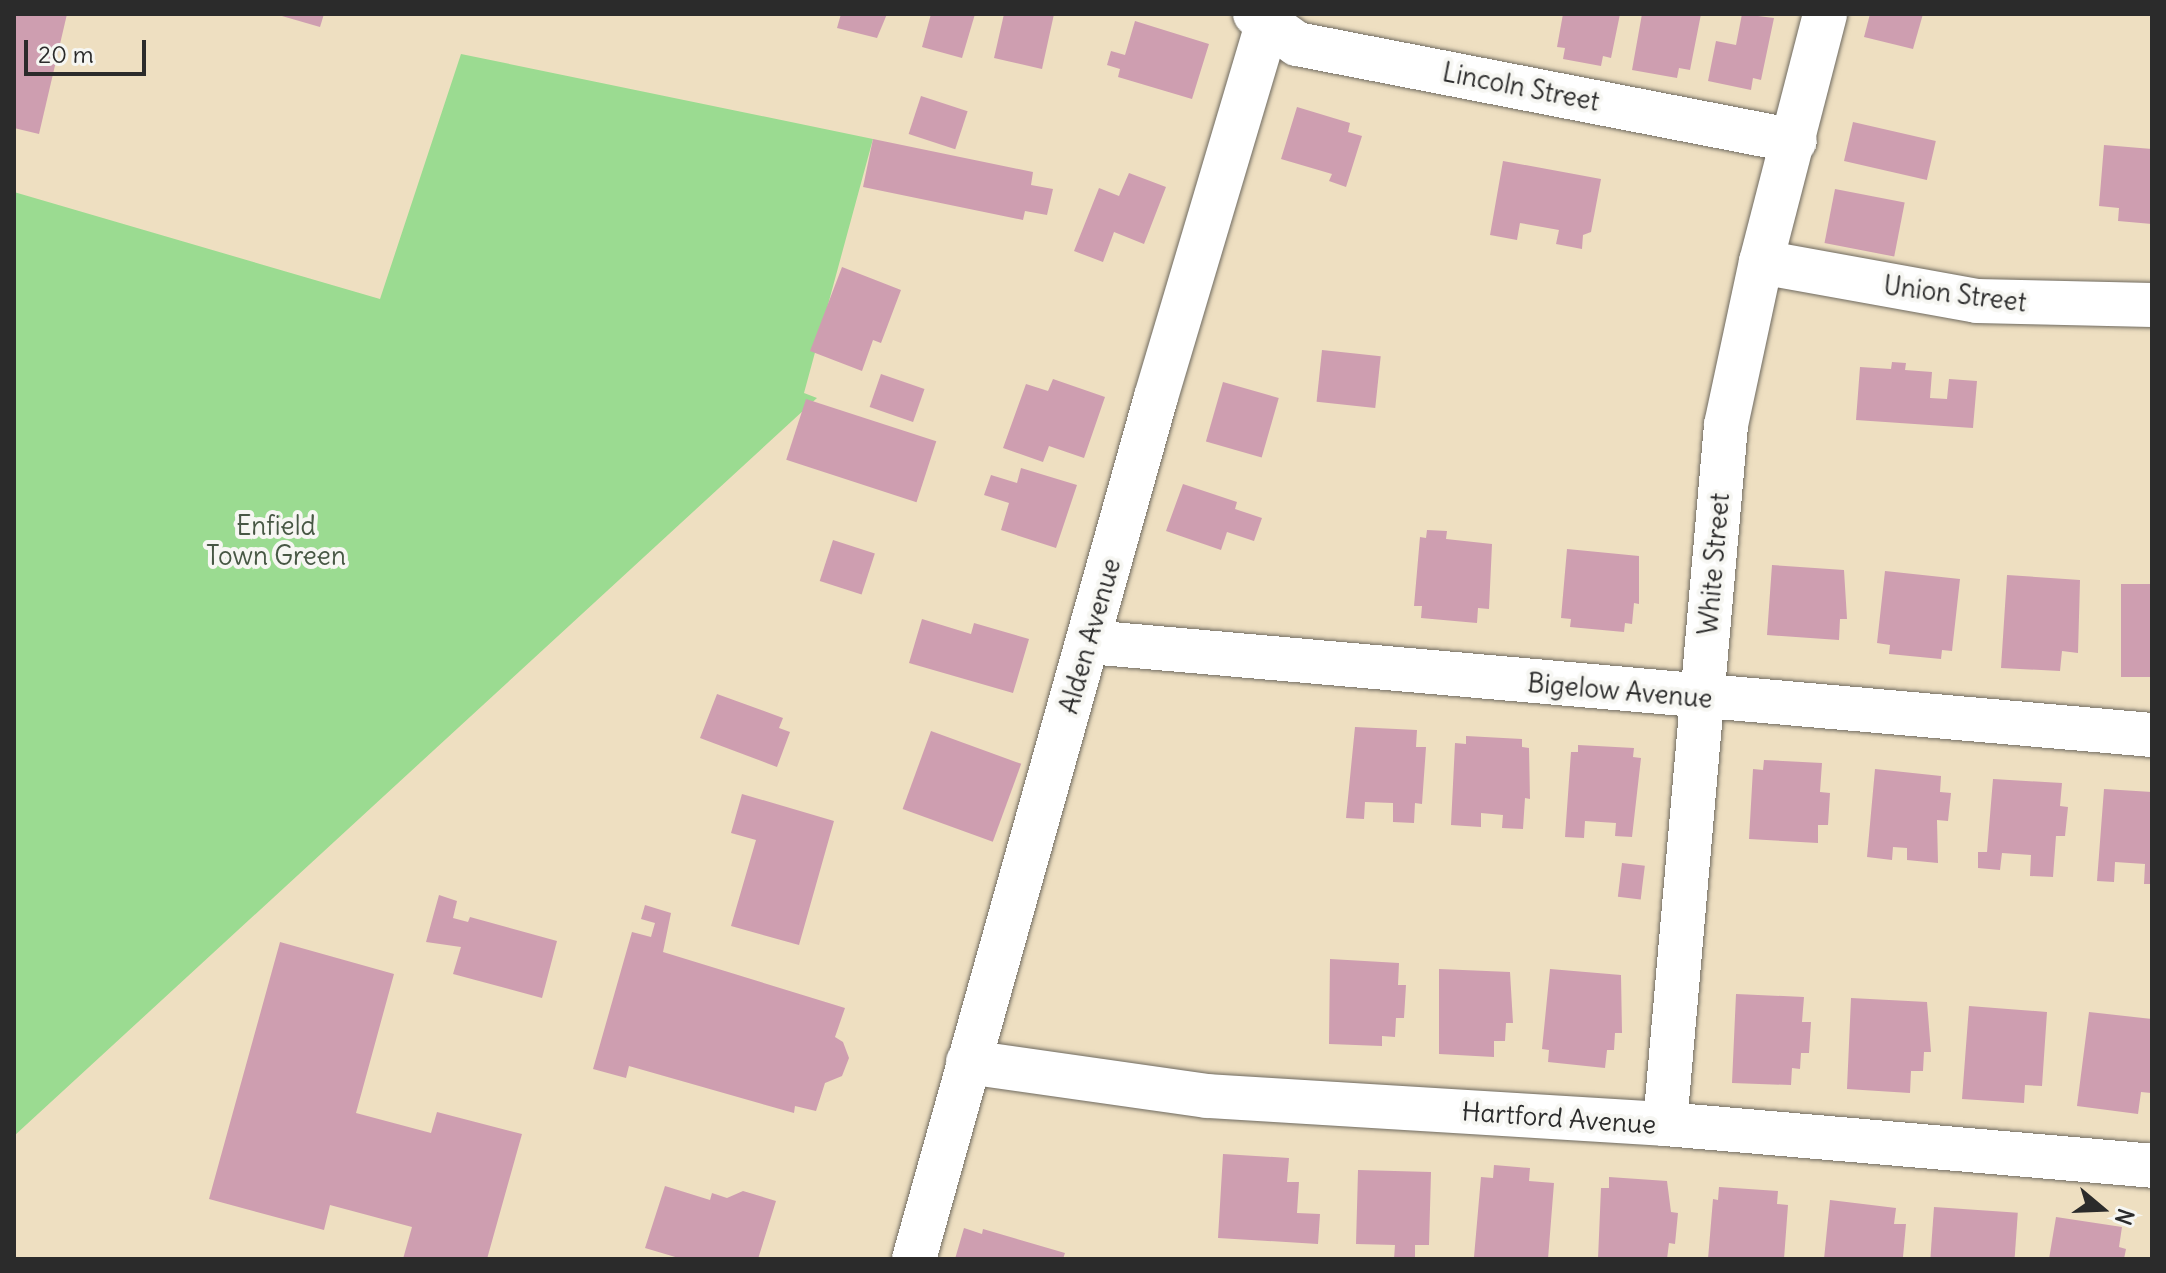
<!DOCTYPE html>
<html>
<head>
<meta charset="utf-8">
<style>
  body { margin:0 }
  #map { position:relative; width:2166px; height:1273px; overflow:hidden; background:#eedfc1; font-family:Delius,sans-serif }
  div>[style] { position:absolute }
  .green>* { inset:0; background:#9bdb91 }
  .building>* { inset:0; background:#ce9eb0; transform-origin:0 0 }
  .roads { filter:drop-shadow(0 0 2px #6f6a60) drop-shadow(0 0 2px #6f6a60) }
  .street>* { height:44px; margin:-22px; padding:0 22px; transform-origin:22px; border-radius:22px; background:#fff }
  span { translate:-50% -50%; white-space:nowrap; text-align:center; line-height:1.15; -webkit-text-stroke:8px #f6f6f2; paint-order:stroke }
  .street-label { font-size:26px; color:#2b2b2b }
  .park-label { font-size:26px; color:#475744 }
  .frame { position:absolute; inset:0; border:16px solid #2b2b2b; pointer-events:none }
  .north { position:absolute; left:2062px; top:1169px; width:80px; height:80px; -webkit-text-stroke:6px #f6f6f2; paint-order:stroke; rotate:109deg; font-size:22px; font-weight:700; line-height:32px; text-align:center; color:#2b2b2b }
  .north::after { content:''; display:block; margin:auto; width:28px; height:36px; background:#2b2b2b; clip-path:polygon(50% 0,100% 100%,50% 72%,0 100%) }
  .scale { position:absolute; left:24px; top:40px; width:122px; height:36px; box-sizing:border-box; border:4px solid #2b2b2b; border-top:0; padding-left:10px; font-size:24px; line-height:28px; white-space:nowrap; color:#2b2b2b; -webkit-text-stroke:6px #f6f6f2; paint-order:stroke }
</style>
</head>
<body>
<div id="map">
  <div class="green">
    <i style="clip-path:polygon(461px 54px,873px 139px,804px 393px,817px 398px,14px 1136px,14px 192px,380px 299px)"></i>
  </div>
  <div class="building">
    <i style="clip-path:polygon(14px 14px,67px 14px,39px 134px,14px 128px)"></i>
    <i style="clip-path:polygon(275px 14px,324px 14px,320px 27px)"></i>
    <i style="clip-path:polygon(841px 14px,887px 14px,877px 38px,837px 28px)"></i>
    <i style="clip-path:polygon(931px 14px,975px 14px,962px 58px,922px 47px)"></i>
    <i style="clip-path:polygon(1004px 14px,1054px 14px,1042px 69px,994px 58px)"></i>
    <i style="clip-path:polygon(1563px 14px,1620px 14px,1611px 58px,1603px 56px,1601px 66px,1563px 59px,1565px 48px,1557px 47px)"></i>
    <i style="clip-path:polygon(1642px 14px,1701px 14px,1690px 70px,1679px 68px,1677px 78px,1632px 70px)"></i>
    <i style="clip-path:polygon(1742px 14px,1774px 18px,1761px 80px,1753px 78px,1751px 90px,1708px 81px,1716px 41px,1736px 45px)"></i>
    <i style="clip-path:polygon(1870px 14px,1923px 14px,1913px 49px,1864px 37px)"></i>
    <i style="clip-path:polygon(1135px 21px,1209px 44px,1192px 99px,1118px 77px,1120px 69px,1107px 65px,1111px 51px,1125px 55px)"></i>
    <i style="left:921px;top:96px;width:49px;height:40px;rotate:18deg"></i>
    <i style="clip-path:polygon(1297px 107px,1350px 123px,1348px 132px,1362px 136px,1346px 187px,1329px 181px,1332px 174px,1281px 159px)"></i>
    <i style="left:1853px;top:122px;width:85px;height:40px;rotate:13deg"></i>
    <i style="clip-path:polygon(873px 139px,1033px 172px,1031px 185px,1053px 189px,1047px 215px,1025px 211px,1023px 220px,863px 187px)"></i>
    <i style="clip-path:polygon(2104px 145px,2152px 149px,2152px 224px,2118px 221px,2119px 208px,2099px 206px)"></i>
    <i style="clip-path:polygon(1503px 161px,1601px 179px,1591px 232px,1583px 235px,1582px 249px,1556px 244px,1559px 230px,1520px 223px,1517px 240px,1490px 235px)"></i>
    <i style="clip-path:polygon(1129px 173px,1166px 187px,1144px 244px,1114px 232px,1103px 262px,1074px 251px,1099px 188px,1119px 196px)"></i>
    <i style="left:1835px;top:189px;width:71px;height:55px;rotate:11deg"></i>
    <i style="clip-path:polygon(842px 267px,901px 290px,881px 343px,873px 340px,862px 371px,810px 351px)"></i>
    <i style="left:1322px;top:350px;width:59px;height:52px;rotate:6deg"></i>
    <i style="clip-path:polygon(1892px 362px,1906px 363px,1905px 370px,1932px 372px,1930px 398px,1947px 399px,1949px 379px,1977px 381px,1973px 428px,1856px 420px,1860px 367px,1891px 369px)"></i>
    <i style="left:881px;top:374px;width:46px;height:35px;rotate:19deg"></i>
    <i style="clip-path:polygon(1053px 379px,1105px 397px,1084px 458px,1049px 446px,1043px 462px,1003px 448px,1026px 384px,1048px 391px)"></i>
    <i style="left:1223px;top:382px;width:58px;height:62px;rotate:16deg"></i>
    <i style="left:806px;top:399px;width:137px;height:64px;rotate:18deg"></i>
    <i style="clip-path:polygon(1021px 468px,1077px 485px,1056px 548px,1001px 530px,1009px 503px,984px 495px,991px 475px,1017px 483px)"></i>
    <i style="clip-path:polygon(1183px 484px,1237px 502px,1235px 509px,1262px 518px,1254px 541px,1227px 532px,1221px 550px,1166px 531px)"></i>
    <i style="clip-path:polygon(1427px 530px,1447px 531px,1446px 539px,1492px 544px,1489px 609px,1478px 608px,1477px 623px,1421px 618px,1422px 606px,1414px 606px,1420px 537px,1426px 538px)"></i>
    <i style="left:833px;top:540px;width:44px;height:43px;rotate:18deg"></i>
    <i style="clip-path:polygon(1567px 549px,1639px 556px,1639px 604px,1634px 603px,1632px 624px,1625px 623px,1624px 632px,1570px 627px,1571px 619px,1561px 618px)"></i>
    <i style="clip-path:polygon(1772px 565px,1844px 570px,1847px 619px,1840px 619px,1839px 640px,1767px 635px)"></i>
    <i style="clip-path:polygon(1885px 571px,1960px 579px,1952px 651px,1942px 650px,1941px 659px,1889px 654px,1890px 645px,1877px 643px)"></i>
    <i style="clip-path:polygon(2007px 575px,2080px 580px,2078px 653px,2062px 651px,2060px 671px,2001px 668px)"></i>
    <i style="left:2121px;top:584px;width:31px;height:93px"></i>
    <i style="clip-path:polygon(922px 619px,971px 634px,974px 623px,1029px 639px,1013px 693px,909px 663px)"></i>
    <i style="clip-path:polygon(717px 694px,783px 718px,779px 728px,790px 732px,777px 767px,700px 738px)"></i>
    <i style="clip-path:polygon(1355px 727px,1417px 730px,1416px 747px,1426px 747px,1422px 804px,1415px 803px,1414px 823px,1393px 822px,1393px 803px,1365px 802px,1364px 819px,1346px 818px)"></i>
    <i style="left:931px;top:731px;width:96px;height:83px;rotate:20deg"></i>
    <i style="clip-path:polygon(1466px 736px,1522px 739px,1522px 747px,1529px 748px,1530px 799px,1525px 798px,1523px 829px,1502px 828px,1503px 815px,1481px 813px,1481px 827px,1451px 825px,1455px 743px,1466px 744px)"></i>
    <i style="clip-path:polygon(1578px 745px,1634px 748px,1633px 757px,1641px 758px,1632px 837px,1615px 836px,1616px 823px,1585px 821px,1584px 838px,1565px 837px,1571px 752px,1578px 752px)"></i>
    <i style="clip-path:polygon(1764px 760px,1822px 763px,1820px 792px,1830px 793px,1828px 825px,1818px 825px,1818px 843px,1749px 839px,1753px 769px,1763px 770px)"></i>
    <i style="clip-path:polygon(1875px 769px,1941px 776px,1940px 792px,1951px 793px,1948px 821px,1937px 820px,1938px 863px,1907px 860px,1907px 848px,1893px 847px,1892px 860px,1867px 857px)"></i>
    <i style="clip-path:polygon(1993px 779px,2062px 783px,2060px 806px,2068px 807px,2065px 836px,2056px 836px,2053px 877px,2030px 876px,2031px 855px,2002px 853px,2000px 870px,1978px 868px,1978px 852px,1987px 852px)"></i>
    <i style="clip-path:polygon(2104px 789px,2152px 792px,2152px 884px,2144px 884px,2145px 864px,2115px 862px,2114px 882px,2097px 881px)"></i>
    <i style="clip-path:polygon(742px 794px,834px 821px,799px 945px,731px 926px,756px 840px,731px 833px)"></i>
    <i style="left:1622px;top:863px;width:23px;height:34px;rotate:7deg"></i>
    <i style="clip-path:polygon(439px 895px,457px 901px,453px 918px,468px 922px,470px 917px,557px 941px,542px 998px,453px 974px,461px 947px,426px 942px)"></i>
    <i style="clip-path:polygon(645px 905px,671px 913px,663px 952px,845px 1008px,835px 1037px,843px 1042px,849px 1058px,842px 1076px,825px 1083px,816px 1111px,795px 1106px,794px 1113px,629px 1066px,626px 1078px,593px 1069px,632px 932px,651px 937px,655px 923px,641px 919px)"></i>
    <i style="clip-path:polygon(280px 942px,394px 974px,356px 1113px,431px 1133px,437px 1112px,522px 1134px,487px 1259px,403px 1259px,412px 1227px,330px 1205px,324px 1230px,209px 1199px)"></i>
    <i style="clip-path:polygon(1330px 959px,1399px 963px,1398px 985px,1406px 985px,1404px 1018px,1396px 1018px,1395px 1037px,1382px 1036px,1382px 1046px,1329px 1044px)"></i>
    <i style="clip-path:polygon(1439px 969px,1510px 972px,1513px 1023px,1506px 1023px,1505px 1041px,1494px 1041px,1494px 1057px,1439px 1054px)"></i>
    <i style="clip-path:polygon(1550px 969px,1621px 975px,1622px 1033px,1615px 1033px,1614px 1050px,1607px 1050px,1605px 1068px,1548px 1062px,1549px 1050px,1542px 1049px)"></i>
    <i style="clip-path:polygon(1736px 994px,1804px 997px,1802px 1022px,1811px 1022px,1809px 1053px,1801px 1053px,1800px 1069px,1792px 1068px,1791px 1085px,1732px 1083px)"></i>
    <i style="clip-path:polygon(1851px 998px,1927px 1002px,1931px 1052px,1924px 1052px,1923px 1071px,1911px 1071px,1910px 1093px,1847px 1089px)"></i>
    <i style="clip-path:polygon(1969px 1006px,2047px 1012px,2042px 1086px,2025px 1085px,2024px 1103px,1962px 1099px)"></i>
    <i style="clip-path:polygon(2089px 1012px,2152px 1019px,2151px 1093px,2141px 1092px,2138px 1114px,2077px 1106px)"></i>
    <i style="clip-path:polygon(1223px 1154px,1289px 1158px,1287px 1182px,1299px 1182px,1297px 1213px,1320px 1214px,1318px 1244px,1218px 1238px)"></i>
    <i style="clip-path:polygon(1494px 1165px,1530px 1168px,1529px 1181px,1554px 1183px,1548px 1259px,1474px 1257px,1481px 1177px,1493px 1178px)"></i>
    <i style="clip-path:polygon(1358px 1170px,1431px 1172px,1429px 1245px,1415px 1245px,1415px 1259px,1394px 1259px,1395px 1245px,1356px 1244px)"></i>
    <i style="clip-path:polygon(1609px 1177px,1667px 1181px,1671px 1212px,1678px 1213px,1675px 1244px,1669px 1243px,1667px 1259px,1598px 1259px,1601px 1188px,1609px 1188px)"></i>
    <i style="clip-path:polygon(665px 1186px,710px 1200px,712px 1193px,727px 1198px,743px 1191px,776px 1201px,758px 1259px,682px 1259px,645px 1248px)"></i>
    <i style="clip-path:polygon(1719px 1187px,1778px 1191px,1777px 1204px,1788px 1205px,1784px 1259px,1708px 1259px,1713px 1199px,1718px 1200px)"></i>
    <i style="clip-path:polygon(1830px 1200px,1896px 1208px,1894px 1224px,1906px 1224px,1903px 1257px,1824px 1259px)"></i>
    <i style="left:1934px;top:1207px;width:84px;height:52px;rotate:4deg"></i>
    <i style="clip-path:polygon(2056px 1217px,2122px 1227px,2119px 1247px,2126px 1249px,2124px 1259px,2049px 1259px)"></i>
    <i style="clip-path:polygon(964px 1228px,982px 1234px,983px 1229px,1065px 1253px,1063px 1259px,955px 1259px)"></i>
  </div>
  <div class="roads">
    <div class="street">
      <i style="left:1255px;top:14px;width:52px;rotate:35.5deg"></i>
      <i style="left:1297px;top:44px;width:507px;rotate:11.02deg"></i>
      <i style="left:1761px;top:262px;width:219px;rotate:10.2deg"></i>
      <i style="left:1977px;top:301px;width:175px;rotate:1.3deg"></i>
      <i style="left:1089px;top:642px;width:1067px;rotate:5deg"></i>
      <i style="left:968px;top:1062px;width:241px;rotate:8.1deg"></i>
      <i style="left:1207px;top:1096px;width:459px;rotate:3.5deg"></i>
      <i style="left:1665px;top:1124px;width:489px;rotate:4.9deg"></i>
      <i style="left:1665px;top:1124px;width:702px;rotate:-85.01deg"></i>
      <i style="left:1726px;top:425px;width:167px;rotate:-77.9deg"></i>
      <i style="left:1761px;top:262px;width:256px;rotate:-75.5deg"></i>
      <i style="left:914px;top:1259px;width:895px;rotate:-74.32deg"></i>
      <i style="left:1156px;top:397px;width:400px;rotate:-73.4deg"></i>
    </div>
  </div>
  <div class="street-label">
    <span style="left:1521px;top:87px;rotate:11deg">Lincoln Street</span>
    <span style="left:1955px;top:294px;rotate:7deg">Union Street</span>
    <span style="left:1714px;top:564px;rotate:-85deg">White Street</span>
    <span style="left:1090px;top:636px;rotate:-74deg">Alden Avenue</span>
    <span style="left:1620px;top:691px;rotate:5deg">Bigelow Avenue</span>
    <span style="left:1559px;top:1118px;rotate:4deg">Hartford Avenue</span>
  </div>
  <div class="park-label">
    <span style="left:276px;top:541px">Enfield<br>Town Green</span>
  </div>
  <div class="frame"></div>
  <div class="north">N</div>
  <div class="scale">20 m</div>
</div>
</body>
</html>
